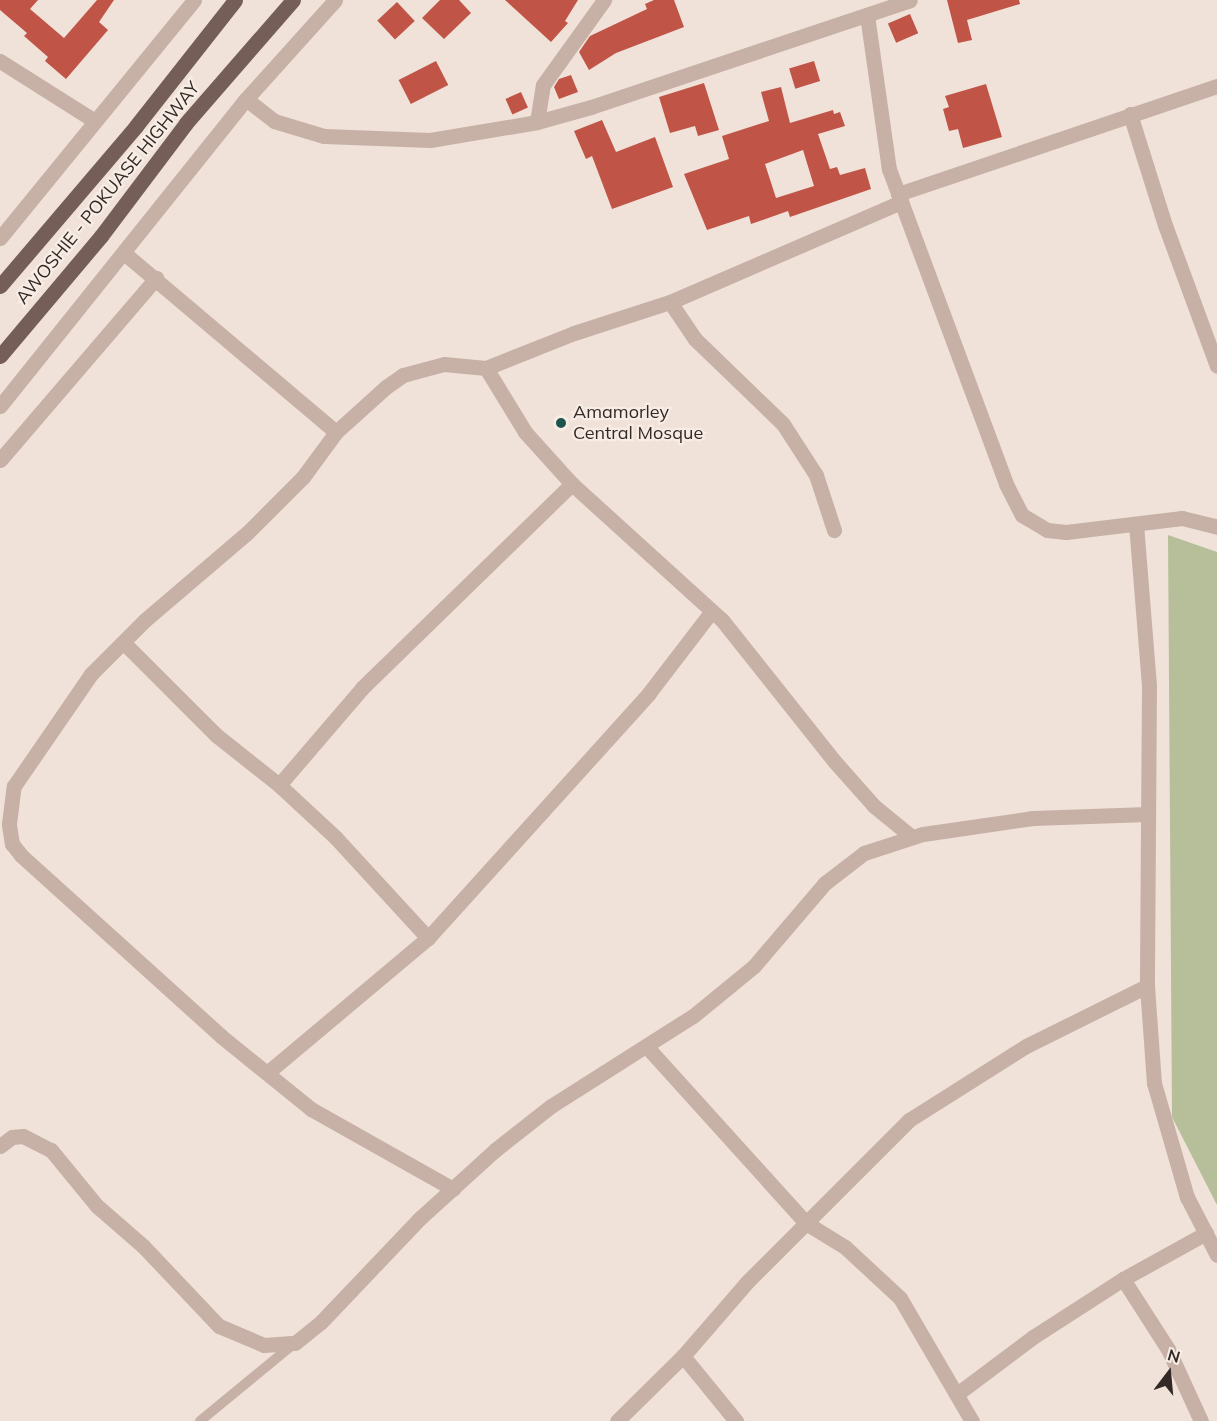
<!DOCTYPE html>
<html>
<head>
<meta charset="utf-8">
<style>
  body { margin:0 }
  #map { position:relative; width:1217px; height:1421px; overflow:hidden; background:#f0e2d9; font-family:Mulish,sans-serif }
  div>[style] { position:absolute }
  .green>* { inset:0; background:#b7be9a }
  .building>* { inset:0; background:#c05447; transform-origin:0 0 }
  .service>* { height:10px; margin:-5px; padding:0 5px; transform-origin:5px; border-radius:5px; background:#c7b0a6 }
  .minor>* { height:15px; margin:-7.5px; padding:0 7.5px; transform-origin:7.5px; border-radius:7.5px; background:#c7b0a6 }
  .tertiary>* { height:15px; margin:-7.5px; padding:0 7.5px; transform-origin:7.5px; border-radius:7.5px; background:#c7b0a6 }
  .primary>* { height:15px; margin:-7.5px; padding:0 7.5px; transform-origin:7.5px; border-radius:7.5px; background:#755e58 }
  .dots>* { width:16px; height:16px; translate:-50% -50%; box-sizing:border-box; border:3px solid #f8ede5; border-radius:50% }
  span { translate:-50% -50%; white-space:nowrap; text-align:center; line-height:1.15; -webkit-text-stroke:4.5px #f8ede5; paint-order:stroke }
  .street-label { font-size:18px; color:#332926 }
  .poi-label { font-size:18px; color:#332926 }
  .left { translate:0 -50%; text-align:left }
  .north { position:absolute; left:1139px; top:1343px; width:60px; height:60px; -webkit-text-stroke:4px #f8ede5; paint-order:stroke; rotate:16deg; font-size:16px; font-weight:700; line-height:24px; text-align:center; color:#332926 }
  .north::after { content:''; display:block; margin:auto; width:21px; height:27px; background:#332926; clip-path:polygon(50% 0,100% 100%,50% 72%,0 100%) }
</style>
</head>
<body>
<div id="map">
  <div class="green">
    <i style="clip-path:polygon(1168px 535px,1217px 552px,1217px 1205px,1172px 1117px)"></i>
  </div>
  <div class="building">
    <i style="clip-path:polygon(0 0,38px 0,30px 9px,64px 38px,97px 0,114px 0,99px 22px,108px 30px,66px 79px,45px 61px,48px 57px,24px 36px,27px 33px,0 10px)"></i>
    <i style="clip-path:polygon(440px 0,459px 0,471px 13px,444px 39px,422px 18px)"></i>
    <i style="clip-path:polygon(505px 0,578px 0,565px 21px,568px 23px,551px 42px)"></i>
    <i style="clip-path:polygon(654px 0,674px 0,684px 27px,616px 53px,589px 70px,579px 52px,590px 36px,647px 9px,645px 4px)"></i>
    <i style="clip-path:polygon(947px 0,1019px 0,1020px 4px,967px 20px,972px 40px,958px 43px)"></i>
    <i style="left:397px;top:2px;width:26px;height:27px;rotate:47deg"></i>
    <i style="left:910px;top:14px;width:21px;height:24px;rotate:67deg"></i>
    <i style="left:436px;top:61px;width:27px;height:42px;rotate:63deg"></i>
    <i style="left:814px;top:61px;width:21px;height:26px;rotate:73deg"></i>
    <i style="clip-path:polygon(571px 75px,578px 92px,559px 99px,554px 87px,559px 79px)"></i>
    <i style="clip-path:polygon(704px 83px,719px 130px,698px 136px,695px 126px,670px 133px,659px 97px)"></i>
    <i style="clip-path:polygon(986px 84px,1002px 137px,963px 148px,958px 129px,949px 131px,943px 109px,949px 107px,945px 96px)"></i>
    <i style="clip-path:polygon(evenodd,781px 87px,790px 123px,833px 110px,834px 114px,840px 112px,845px 126px,818px 134px,830px 169px,837px 167px,840px 175px,865px 168px,871px 189px,790px 217px,788px 211px,751px 224px,749px 216px,707px 230px,684px 174px,729px 159px,722px 136px,769px 121px,761px 92px,781px 87px,803px 150px,814px 186px,776px 198px,765px 164px,803px 150px)"></i>
    <i style="left:521px;top:92px;width:17px;height:17px;rotate:66deg"></i>
    <i style="clip-path:polygon(602px 120px,616px 152px,655px 137px,673px 187px,612px 209px,592px 156px,586px 159px,574px 131px)"></i>
  </div>
  <div class="service">
    <i style="left:200px;top:1421px;width:123px;rotate:-39.4deg"></i>
  </div>
  <div class="minor">
    <i style="left:867px;top:15px;width:156px;rotate:81.9deg"></i>
    <i style="left:889px;top:169px;width:336px;rotate:69.6deg"></i>
    <i style="left:1006px;top:484px;width:35px;rotate:63deg"></i>
    <i style="left:1022px;top:515px;width:29px;rotate:31deg"></i>
    <i style="left:1047px;top:530px;width:19px;rotate:6deg"></i>
    <i style="left:1066px;top:532px;width:117px;rotate:-6.9deg"></i>
    <i style="left:1182px;top:518px;width:36px;rotate:14deg"></i>
    <i style="left:0;top:61px;width:112px;rotate:32.3deg"></i>
    <i style="left:246px;top:99px;width:36px;rotate:38deg"></i>
    <i style="left:274px;top:121px;width:52px;rotate:16.7deg"></i>
    <i style="left:324px;top:136px;width:106px;rotate:2.2deg"></i>
    <i style="left:430px;top:140px;width:109px;rotate:-9.5deg"></i>
    <i style="left:537px;top:122px;width:56px;rotate:-15.5deg"></i>
    <i style="left:591px;top:107px;width:336px;rotate:-18.5deg"></i>
    <i style="left:1130px;top:114px;width:116px;rotate:72.5deg"></i>
    <i style="left:1165px;top:225px;width:150px;rotate:69.8deg"></i>
    <i style="left:537px;top:122px;width:37px;rotate:-81deg"></i>
    <i style="left:543px;top:85px;width:105px;rotate:-54.3deg"></i>
    <i style="left:898px;top:194px;width:337px;rotate:-18.7deg"></i>
    <i style="left:124px;top:253px;width:277px;rotate:40.2deg"></i>
    <i style="left:670px;top:302px;width:45px;rotate:56deg"></i>
    <i style="left:695px;top:339px;width:122px;rotate:44deg"></i>
    <i style="left:783px;top:424px;width:61px;rotate:57.1deg"></i>
    <i style="left:816px;top:475px;width:58px;rotate:71.9deg"></i>
    <i style="left:486px;top:368px;width:75px;rotate:58.6deg"></i>
    <i style="left:525px;top:432px;width:70px;rotate:47.9deg"></i>
    <i style="left:572px;top:484px;width:202px;rotate:42.2deg"></i>
    <i style="left:722px;top:620px;width:181px;rotate:51.5deg"></i>
    <i style="left:835px;top:762px;width:59px;rotate:48.4deg"></i>
    <i style="left:874px;top:806px;width:49px;rotate:39.2deg"></i>
    <i style="left:0;top:460px;width:240px;rotate:-49.4deg"></i>
    <i style="left:1136px;top:524px;width:163px;rotate:85.4deg"></i>
    <i style="left:1149px;top:686px;width:300px;rotate:90.4deg"></i>
    <i style="left:1147px;top:986px;width:97px;rotate:85.9deg"></i>
    <i style="left:1154px;top:1083px;width:119px;rotate:73.9deg"></i>
    <i style="left:1187px;top:1197px;width:65px;rotate:62.7deg"></i>
    <i style="left:124px;top:643px;width:130px;rotate:45deg"></i>
    <i style="left:216px;top:735px;width:80px;rotate:38.4deg"></i>
    <i style="left:279px;top:785px;width:78px;rotate:42.9deg"></i>
    <i style="left:336px;top:838px;width:136px;rotate:47.4deg"></i>
    <i style="left:279px;top:785px;width:128px;rotate:-49.4deg"></i>
    <i style="left:362px;top:688px;width:293px;rotate:-44.2deg"></i>
    <i style="left:647px;top:1047px;width:237px;rotate:47.9deg"></i>
    <i style="left:806px;top:1223px;width:46px;rotate:31.6deg"></i>
    <i style="left:845px;top:1247px;width:75px;rotate:42.8deg"></i>
    <i style="left:900px;top:1298px;width:143px;rotate:59.7deg"></i>
    <i style="left:267px;top:1073px;width:210px;rotate:-40deg"></i>
    <i style="left:428px;top:938px;width:330px;rotate:-47.9deg"></i>
    <i style="left:649px;top:693px;width:103px;rotate:-52.5deg"></i>
    <i style="left:0;top:1146px;width:15px;rotate:-37deg"></i>
    <i style="left:12px;top:1137px;width:11px;rotate:-5deg"></i>
    <i style="left:23px;top:1136px;width:31px;rotate:27deg"></i>
    <i style="left:51px;top:1150px;width:72px;rotate:50.6deg"></i>
    <i style="left:97px;top:1206px;width:61px;rotate:41deg"></i>
    <i style="left:143px;top:1246px;width:110px;rotate:46.5deg"></i>
    <i style="left:219px;top:1326px;width:49px;rotate:22.9deg"></i>
    <i style="left:264px;top:1345px;width:31px;rotate:-4deg"></i>
    <i style="left:295px;top:1343px;width:33px;rotate:-39deg"></i>
    <i style="left:321px;top:1322px;width:142px;rotate:-46.4deg"></i>
    <i style="left:419px;top:1219px;width:103px;rotate:-42.2deg"></i>
    <i style="left:495px;top:1150px;width:71px;rotate:-38.2deg"></i>
    <i style="left:551px;top:1106px;width:168px;rotate:-32.4deg"></i>
    <i style="left:693px;top:1016px;width:79px;rotate:-39.3deg"></i>
    <i style="left:754px;top:966px;width:109px;rotate:-49.5deg"></i>
    <i style="left:825px;top:883px;width:49px;rotate:-37.6deg"></i>
    <i style="left:864px;top:853px;width:62px;rotate:-17.9deg"></i>
    <i style="left:923px;top:834px;width:111px;rotate:-8.3deg"></i>
    <i style="left:1033px;top:818px;width:115px;rotate:-2deg"></i>
    <i style="left:453px;top:1189px;width:163px;rotate:-150.6deg"></i>
    <i style="left:311px;top:1109px;width:116px;rotate:-141deg"></i>
    <i style="left:221px;top:1036px;width:270px;rotate:-137.9deg"></i>
    <i style="left:21px;top:855px;width:14px;rotate:-129deg"></i>
    <i style="left:12px;top:844px;width:20px;rotate:-99deg"></i>
    <i style="left:9px;top:824px;width:38px;rotate:-83deg"></i>
    <i style="left:14px;top:786px;width:136px;rotate:-55.5deg"></i>
    <i style="left:91px;top:674px;width:76px;rotate:-45deg"></i>
    <i style="left:145px;top:620px;width:134px;rotate:-40.5deg"></i>
    <i style="left:247px;top:533px;width:79px;rotate:-45deg"></i>
    <i style="left:303px;top:477px;width:56px;rotate:-53.7deg"></i>
    <i style="left:336px;top:432px;width:67px;rotate:-42deg"></i>
    <i style="left:386px;top:387px;width:21px;rotate:-35deg"></i>
    <i style="left:403px;top:375px;width:42px;rotate:-15deg"></i>
    <i style="left:444px;top:364px;width:42px;rotate:5.4deg"></i>
    <i style="left:486px;top:368px;width:95px;rotate:-21.7deg"></i>
    <i style="left:574px;top:333px;width:101px;rotate:-17.9deg"></i>
    <i style="left:670px;top:302px;width:252px;rotate:-23.4deg"></i>
    <i style="left:1123px;top:1279px;width:83px;rotate:57.3deg"></i>
    <i style="left:1168px;top:1349px;width:79px;rotate:65.4deg"></i>
    <i style="left:683px;top:1356px;width:84px;rotate:50.8deg"></i>
    <i style="left:957px;top:1394px;width:95px;rotate:-36.9deg"></i>
    <i style="left:1033px;top:1337px;width:107px;rotate:-32.8deg"></i>
    <i style="left:1123px;top:1279px;width:95px;rotate:-29deg"></i>
    <i style="left:617px;top:1421px;width:93px;rotate:-44.6deg"></i>
    <i style="left:683px;top:1356px;width:98px;rotate:-49.1deg"></i>
    <i style="left:747px;top:1282px;width:229px;rotate:-45deg"></i>
    <i style="left:909px;top:1120px;width:138px;rotate:-32.3deg"></i>
    <i style="left:1026px;top:1046px;width:135px;rotate:-26.4deg"></i>
  </div>
  <div class="tertiary">
    <i style="left:0;top:238px;width:307px;rotate:-50.8deg"></i>
    <i style="left:0;top:406px;width:393px;rotate:-51.3deg"></i>
    <i style="left:246px;top:99px;width:133px;rotate:-48deg"></i>
  </div>
  <div class="primary">
    <i style="left:0;top:286px;width:210px;rotate:-49.6deg"></i>
    <i style="left:136px;top:126px;width:160px;rotate:-51.8deg"></i>
    <i style="left:0;top:356px;width:157px;rotate:-49.9deg"></i>
    <i style="left:101px;top:236px;width:141px;rotate:-53deg"></i>
    <i style="left:186px;top:123px;width:163px;rotate:-49deg"></i>
  </div>
  <div class="dots">
    <i style="left:561px;top:423px;background:#1e534f"></i>
  </div>
  <div class="street-label">
    <span style="left:108px;top:193px;rotate:-51deg">AWOSHIE - POKUASE HIGHWAY</span>
  </div>
  <div class="poi-label">
    <span class="left" style="left:573px;top:423px">Amamorley<br>Central Mosque</span>
  </div>
  <div class="north">N</div>
</div>
</body>
</html>
